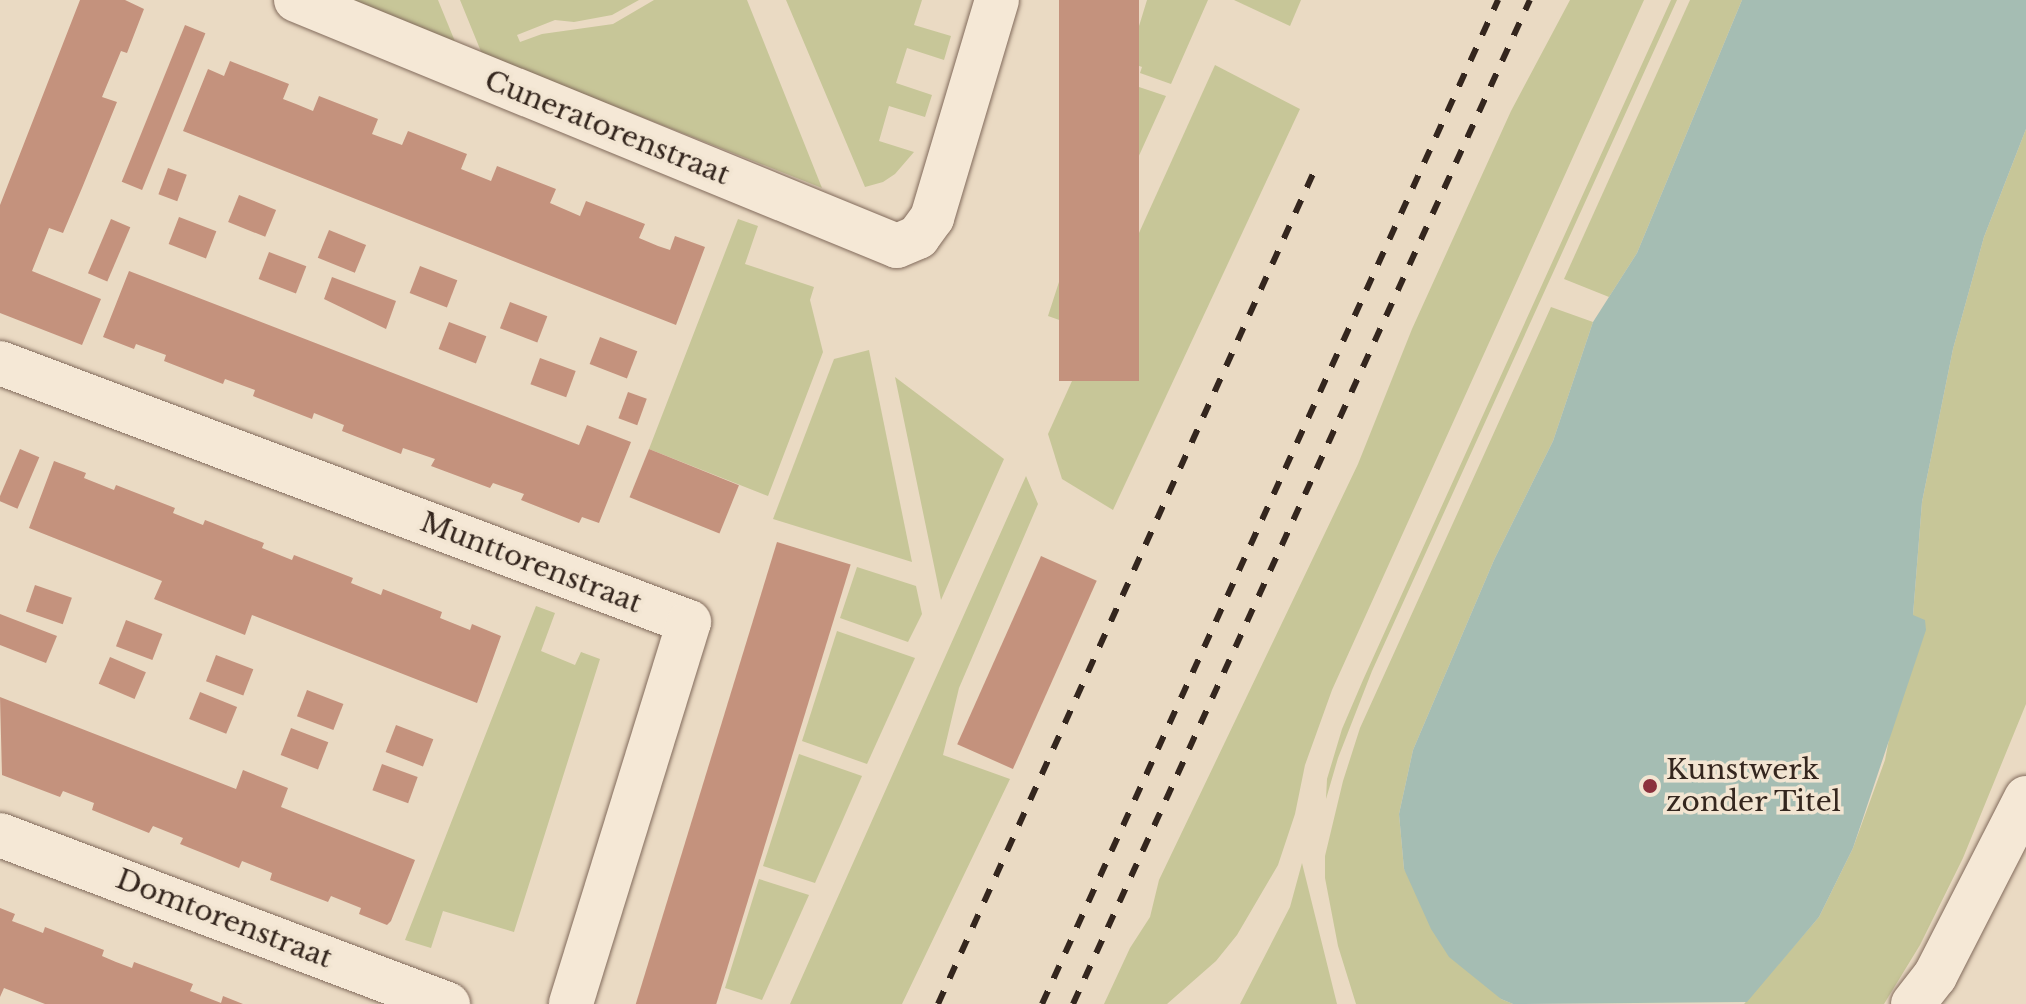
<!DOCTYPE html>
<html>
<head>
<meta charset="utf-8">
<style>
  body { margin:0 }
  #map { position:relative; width:2026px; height:1004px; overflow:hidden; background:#eadac3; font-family:"Libre Baskerville",serif }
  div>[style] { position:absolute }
  .green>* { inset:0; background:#c7c698 }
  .water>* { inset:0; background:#a5bdb3 }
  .building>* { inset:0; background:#c4927d; transform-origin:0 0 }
  .roads { filter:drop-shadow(0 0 2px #826b5c) drop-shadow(0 0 2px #826b5c) }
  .minor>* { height:44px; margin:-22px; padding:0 22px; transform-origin:22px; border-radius:22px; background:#f5e8d6 }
  .rail>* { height:6px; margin-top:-3px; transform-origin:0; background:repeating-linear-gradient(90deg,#34261e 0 14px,transparent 0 28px) }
  .dots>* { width:22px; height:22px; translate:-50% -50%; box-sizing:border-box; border:4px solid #f2e5d2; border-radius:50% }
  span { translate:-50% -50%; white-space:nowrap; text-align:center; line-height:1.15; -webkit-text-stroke:7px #f2e5d2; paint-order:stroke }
  .street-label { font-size:28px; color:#34261e }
  .poi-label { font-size:28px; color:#34261e }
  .left { translate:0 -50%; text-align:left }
</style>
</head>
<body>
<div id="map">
  <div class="green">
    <i style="clip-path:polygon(344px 0,438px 0,456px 44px)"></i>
    <i style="clip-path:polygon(460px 0,639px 0,612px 15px,574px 22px,555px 20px,517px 35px,520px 42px,542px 34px,613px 24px,654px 0,747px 0,822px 188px,482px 54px)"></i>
    <i style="clip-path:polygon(786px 0,922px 0,914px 25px,951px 36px,944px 60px,907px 48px,896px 83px,932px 95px,925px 117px,889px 106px,879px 141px,914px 152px,895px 174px,883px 182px,865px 187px)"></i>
    <i style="clip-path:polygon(1147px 0,1208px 0,1171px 84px,1140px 73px,1142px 67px,1128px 62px)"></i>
    <i style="clip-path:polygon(1234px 0,1301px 0,1290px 26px)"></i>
    <i style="clip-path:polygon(1570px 0,1644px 0,1332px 690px,1305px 765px,1295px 814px,1278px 865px,1237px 935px,1216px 961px,1167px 1004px,1104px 1004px,1130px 948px,1150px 917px,1159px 880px,1358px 464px,1412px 329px,1511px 111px)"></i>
    <i style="clip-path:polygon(1671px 0,1677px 0,1372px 671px,1338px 758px,1326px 799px,1327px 779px,1342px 729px,1363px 680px)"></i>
    <i style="clip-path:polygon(1690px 0,1742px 0,1637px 253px,1609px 297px,1564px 279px)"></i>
    <i style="clip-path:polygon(1215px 65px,1300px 109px,1113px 510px,1062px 479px,1048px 434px)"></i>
    <i style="clip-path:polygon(1136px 86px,1166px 96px,1118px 202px,1101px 197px,1103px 189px,1090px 184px,1117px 99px,1130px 103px)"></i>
    <i style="clip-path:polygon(2026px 129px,2026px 704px,1963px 858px,1920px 945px,1884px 1004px,1744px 1004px,1819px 917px,1853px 848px,1885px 760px,1913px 615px,1922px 502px,1953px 349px,1984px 237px)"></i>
    <i style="clip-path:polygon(1097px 209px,1113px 214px,1065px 322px,1048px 316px,1079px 220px,1092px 225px)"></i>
    <i style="clip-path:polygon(738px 219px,758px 226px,745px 264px,814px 287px,810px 300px,823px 352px,768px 496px,649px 449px)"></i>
    <i style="clip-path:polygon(1551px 307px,1593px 322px,1553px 441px,1494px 560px,1413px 750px,1399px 814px,1404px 869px,1501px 999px,1513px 1004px,1356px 1004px,1338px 946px,1325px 878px,1325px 856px,1343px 781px,1360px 728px)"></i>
    <i style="clip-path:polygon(869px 350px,912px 562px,773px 519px,834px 359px)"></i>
    <i style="clip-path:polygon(895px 377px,1004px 459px,941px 600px,937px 580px)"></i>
    <i style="clip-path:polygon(1026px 476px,1038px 504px,959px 688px,943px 755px,1010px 779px,902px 1004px,790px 1004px)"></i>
    <i style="clip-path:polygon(857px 567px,916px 586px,922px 614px,908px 642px,840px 618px)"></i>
    <i style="clip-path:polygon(536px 606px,555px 613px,541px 651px,575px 665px,581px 652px,600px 659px,514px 932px,443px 911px,431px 948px,405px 940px)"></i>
    <i style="clip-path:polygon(837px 631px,915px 658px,867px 764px,802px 741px)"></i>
    <i style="clip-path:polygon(799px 754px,862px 776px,815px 883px,763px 866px)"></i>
    <i style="clip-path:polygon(1302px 863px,1337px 1004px,1240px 1004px,1290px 907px)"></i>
    <i style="clip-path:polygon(759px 879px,809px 895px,762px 1000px,725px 988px)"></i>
  </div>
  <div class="water">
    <i style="clip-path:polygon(1742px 0,2026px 0,2026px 129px,1984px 237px,1953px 349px,1922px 502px,1913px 615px,1925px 620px,1926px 630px,1853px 848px,1819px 917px,1747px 1002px,1513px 1004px,1501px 999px,1449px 957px,1431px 929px,1404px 869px,1399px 814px,1413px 750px,1494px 560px,1553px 441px,1593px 322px,1637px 253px)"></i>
  </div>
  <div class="building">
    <i style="clip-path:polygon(80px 0,125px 0,144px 9px,127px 53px,121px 51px,102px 97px,117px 102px,82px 188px,63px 233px,49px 228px,32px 271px,101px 299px,82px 345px,0 313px,0 205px)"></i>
    <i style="left:1059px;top:0;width:80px;height:381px"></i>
    <i style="left:185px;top:25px;width:22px;height:169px;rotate:22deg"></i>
    <i style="clip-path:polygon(230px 61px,289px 84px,283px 99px,296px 104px,313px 111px,319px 96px,378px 119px,372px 134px,402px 145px,408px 131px,467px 154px,461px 169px,491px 181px,497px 166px,556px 189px,550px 203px,580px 216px,586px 201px,645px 224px,639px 238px,658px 246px,670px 250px,675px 236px,705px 247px,676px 325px,183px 131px,208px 69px,224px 76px)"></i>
    <i style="left:168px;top:168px;width:20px;height:28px;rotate:20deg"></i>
    <i style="left:239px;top:195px;width:40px;height:29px;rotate:22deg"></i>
    <i style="left:179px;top:217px;width:40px;height:29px;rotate:21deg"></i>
    <i style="left:111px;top:219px;width:21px;height:59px;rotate:23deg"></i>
    <i style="left:329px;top:230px;width:40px;height:30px;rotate:22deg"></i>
    <i style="left:269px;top:252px;width:40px;height:29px;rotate:21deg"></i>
    <i style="left:420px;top:266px;width:40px;height:29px;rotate:21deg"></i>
    <i style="clip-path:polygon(129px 271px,579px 445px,587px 425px,631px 442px,599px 523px,582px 517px,579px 523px,521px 500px,524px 494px,510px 489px,493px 483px,490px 488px,431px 466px,435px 459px,403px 448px,401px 454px,342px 431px,344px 425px,314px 413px,312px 419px,253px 396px,255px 390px,225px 379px,223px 384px,164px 361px,166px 355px,136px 344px,134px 349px,103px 337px)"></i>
    <i style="clip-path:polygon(332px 277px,396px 301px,386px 329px,324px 299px)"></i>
    <i style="left:510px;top:302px;width:40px;height:28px;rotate:21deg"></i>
    <i style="left:449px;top:322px;width:40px;height:29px;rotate:21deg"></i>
    <i style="left:600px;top:337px;width:40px;height:29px;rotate:21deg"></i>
    <i style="left:540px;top:358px;width:38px;height:28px;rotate:20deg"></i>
    <i style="left:628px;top:392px;width:20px;height:28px;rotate:20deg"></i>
    <i style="left:20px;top:449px;width:21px;height:56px;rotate:23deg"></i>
    <i style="left:649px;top:449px;width:97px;height:52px;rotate:22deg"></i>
    <i style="clip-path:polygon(54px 461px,86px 473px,84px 478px,114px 490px,116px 485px,175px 508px,173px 513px,203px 525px,205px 520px,264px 543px,262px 548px,292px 560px,294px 555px,353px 578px,351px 583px,381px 595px,383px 589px,442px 612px,440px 618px,470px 630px,472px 624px,501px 636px,477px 703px,252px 615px,245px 635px,154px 599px,162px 581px,29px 528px)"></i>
    <i style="left:777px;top:542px;width:77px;height:484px;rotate:17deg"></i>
    <i style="left:1041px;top:556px;width:61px;height:206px;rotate:24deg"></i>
    <i style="left:35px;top:585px;width:39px;height:28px;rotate:19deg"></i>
    <i style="clip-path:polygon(0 614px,57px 636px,46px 663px,0 645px)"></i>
    <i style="left:126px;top:620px;width:39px;height:28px;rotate:21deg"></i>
    <i style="left:216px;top:655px;width:40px;height:28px;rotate:21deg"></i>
    <i style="left:110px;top:657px;width:39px;height:29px;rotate:23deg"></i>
    <i style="left:307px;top:690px;width:39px;height:28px;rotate:21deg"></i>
    <i style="left:200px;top:692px;width:40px;height:29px;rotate:22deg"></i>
    <i style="clip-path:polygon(0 697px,236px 789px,243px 770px,288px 788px,281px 807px,415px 860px,391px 921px,387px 925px,359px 914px,361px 908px,331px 896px,328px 902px,270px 880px,272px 873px,242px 861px,239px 868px,210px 856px,180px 844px,183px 838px,153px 826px,149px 833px,92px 810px,94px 803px,63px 791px,60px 797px,2px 775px)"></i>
    <i style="left:396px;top:725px;width:40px;height:29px;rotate:21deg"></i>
    <i style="left:291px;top:728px;width:40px;height:29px;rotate:21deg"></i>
    <i style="left:382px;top:764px;width:38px;height:28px;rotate:20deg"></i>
    <i style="clip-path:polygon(0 908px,15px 914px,12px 921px,28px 927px,43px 933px,45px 927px,104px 950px,102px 956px,116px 962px,132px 968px,134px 962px,193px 984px,190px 991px,221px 1003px,223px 996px,243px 1004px,45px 1004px,4px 988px,0 997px)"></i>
  </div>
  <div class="roads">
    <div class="minor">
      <i style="left:296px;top:0;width:649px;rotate:22.26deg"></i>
      <i style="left:897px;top:246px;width:23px;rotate:-23deg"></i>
      <i style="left:918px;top:237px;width:24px;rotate:-54deg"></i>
      <i style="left:932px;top:218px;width:227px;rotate:-73.4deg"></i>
      <i style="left:0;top:363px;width:736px;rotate:20.6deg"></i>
      <i style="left:689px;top:622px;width:400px;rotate:107.2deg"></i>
      <i style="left:0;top:835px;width:479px;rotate:20.7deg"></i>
      <i style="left:1913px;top:1004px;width:36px;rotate:-52deg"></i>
      <i style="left:1935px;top:976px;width:200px;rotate:-62.9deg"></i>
    </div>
  </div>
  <div class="rail">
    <i style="left:938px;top:1004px;width:911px;rotate:-65.69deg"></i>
    <i style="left:1042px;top:1004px;width:1103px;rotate:-65.57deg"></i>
    <i style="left:1073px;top:1004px;width:1103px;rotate:-65.53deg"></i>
  </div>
  <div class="dots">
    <i style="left:1650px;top:786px;background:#8c313d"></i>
  </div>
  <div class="street-label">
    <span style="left:607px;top:128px;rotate:22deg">Cuneratorenstraat</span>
    <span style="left:531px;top:563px;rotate:21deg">Munttorenstraat</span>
    <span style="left:224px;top:919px;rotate:21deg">Domtorenstraat</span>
  </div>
  <div class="poi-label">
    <span class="left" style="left:1666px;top:786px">Kunstwerk<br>zonder Titel</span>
  </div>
</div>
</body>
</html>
